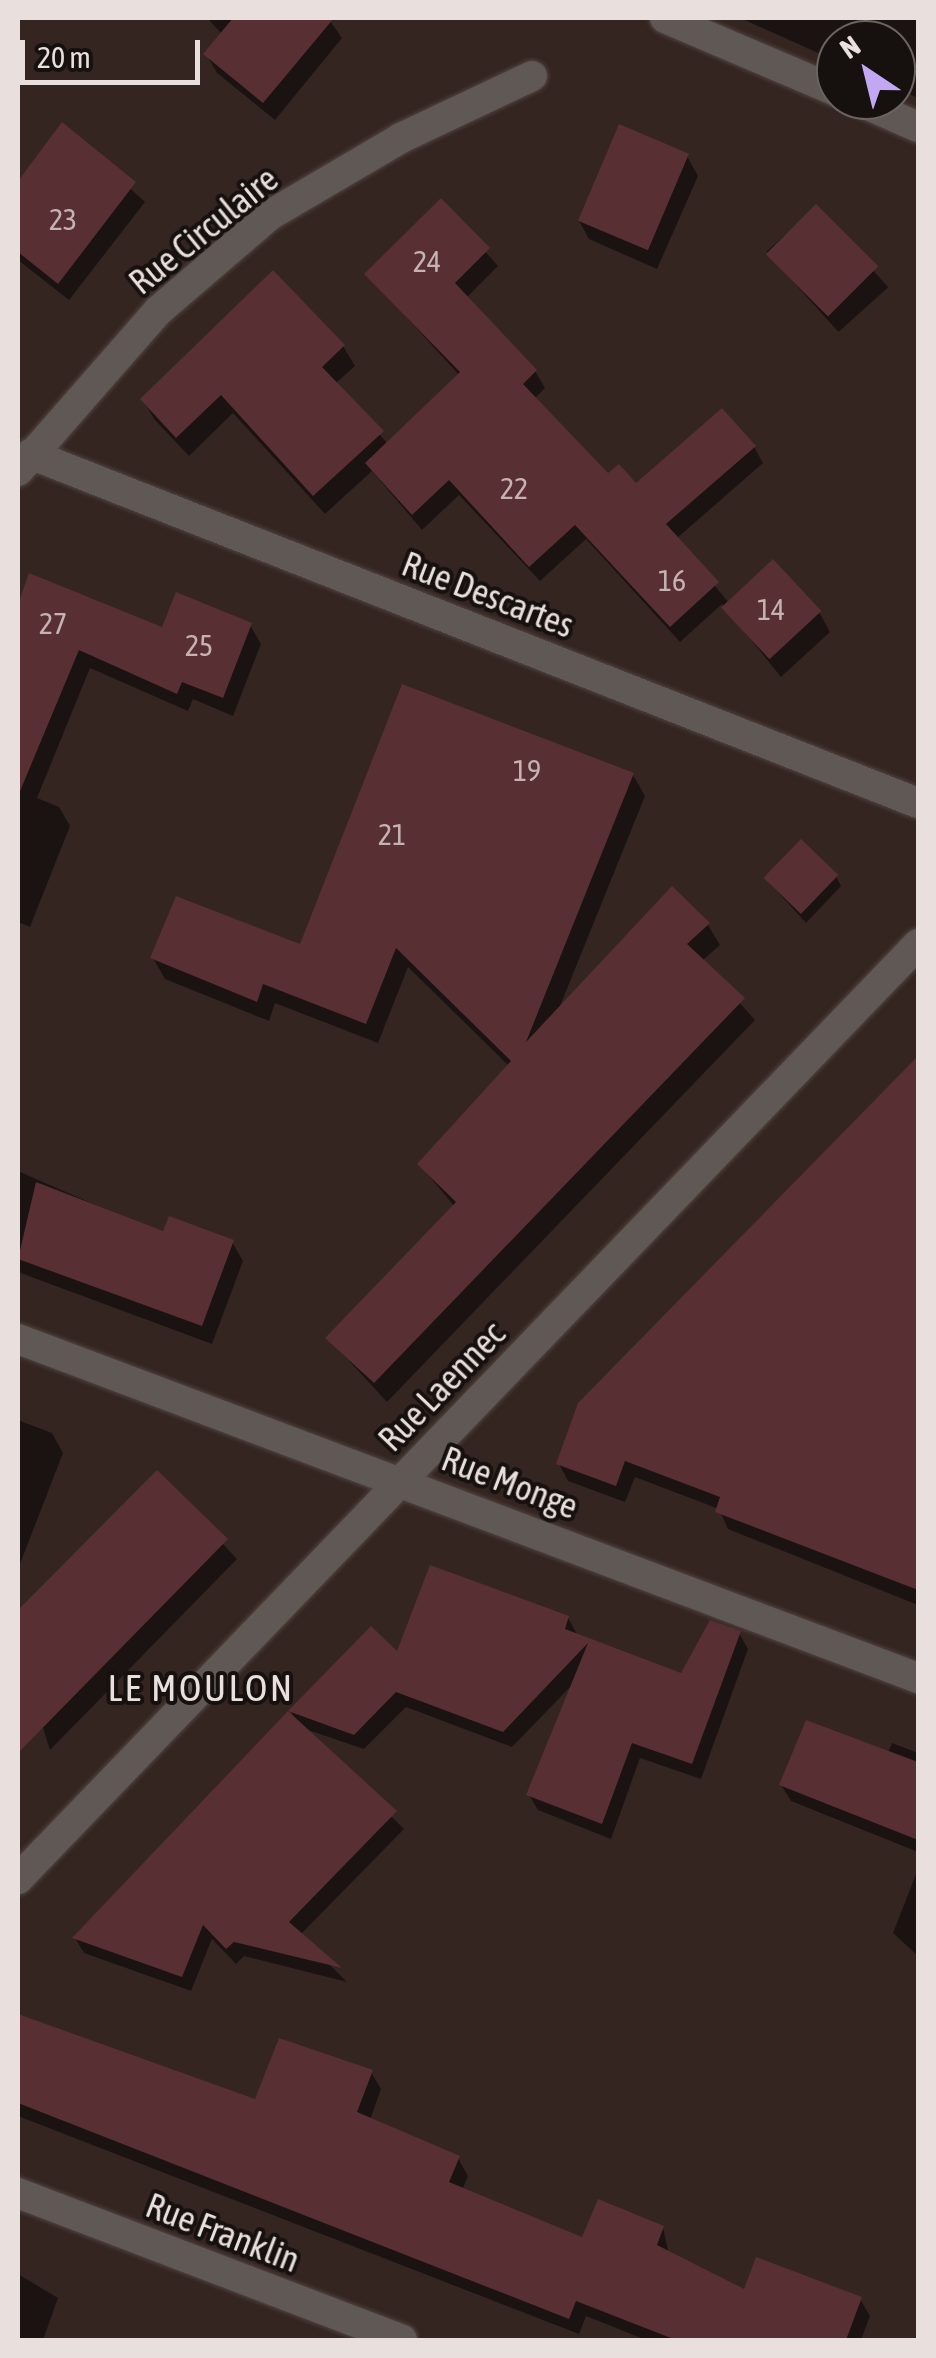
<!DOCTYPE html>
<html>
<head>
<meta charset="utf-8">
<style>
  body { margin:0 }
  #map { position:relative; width:936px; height:2358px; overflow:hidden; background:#342521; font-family:"Asap Condensed",sans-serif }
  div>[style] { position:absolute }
  .shadow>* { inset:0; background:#0007; transform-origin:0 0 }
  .building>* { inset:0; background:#582f32; transform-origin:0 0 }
  .roads { filter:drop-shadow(0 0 2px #51433f) drop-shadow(0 0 2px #51433f) }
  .minor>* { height:30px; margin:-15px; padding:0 15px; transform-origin:15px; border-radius:15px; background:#5f5854 }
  span { translate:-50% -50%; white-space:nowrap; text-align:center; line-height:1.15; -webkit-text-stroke:8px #16100e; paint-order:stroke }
  .number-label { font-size:30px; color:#c5b3b2 }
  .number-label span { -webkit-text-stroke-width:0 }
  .street-label { font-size:35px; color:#e9dfdc }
  .neighbourhood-label { font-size:38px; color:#e9dfdc; letter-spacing:2.5px }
  .frame { position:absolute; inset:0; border:20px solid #e9dfdc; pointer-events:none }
  .north { position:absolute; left:816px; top:20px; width:100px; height:100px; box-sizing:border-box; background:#16100e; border:2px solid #6a6360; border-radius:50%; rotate:325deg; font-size:28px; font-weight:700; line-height:40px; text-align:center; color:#e9dfdc }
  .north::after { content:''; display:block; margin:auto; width:35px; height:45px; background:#c2a8f3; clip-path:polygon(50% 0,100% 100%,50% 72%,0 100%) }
  .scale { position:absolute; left:20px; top:40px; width:180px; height:45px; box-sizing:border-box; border:5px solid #e9dfdc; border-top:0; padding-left:12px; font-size:30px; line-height:35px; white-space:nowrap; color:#e9dfdc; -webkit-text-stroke:8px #16100e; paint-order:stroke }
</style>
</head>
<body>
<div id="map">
  <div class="shadow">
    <i style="clip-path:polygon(207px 18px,328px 18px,342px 38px,275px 120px,217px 73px,206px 54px,222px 34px)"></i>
    <i style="clip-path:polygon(740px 18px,918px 18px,918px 98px,896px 88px,896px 40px,836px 40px,836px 61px)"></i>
    <i style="clip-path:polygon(62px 126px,145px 202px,69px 300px,18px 260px,18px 185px)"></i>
    <i style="clip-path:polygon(687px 156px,698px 176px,657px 269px,589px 239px,578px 219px)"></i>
    <i style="clip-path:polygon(441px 201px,498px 266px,466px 298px,535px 371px,545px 388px,534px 399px,608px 477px,636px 487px,754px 447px,763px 463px,676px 539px,729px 603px,819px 612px,830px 632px,781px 677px,722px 604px,680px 642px,586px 539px,540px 581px,459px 495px,422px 530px,372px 471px,325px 514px,233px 413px,189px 456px,154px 419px,143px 399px,343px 346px,355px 366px,335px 384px,388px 444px,460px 376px,367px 274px)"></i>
    <i style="left:816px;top:207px;width:108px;height:67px;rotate:48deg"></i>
    <i style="clip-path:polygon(31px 577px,164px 630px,250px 625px,261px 644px,233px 716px,193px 699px,188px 711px,90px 668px,37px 798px,59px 807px,70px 826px,30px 927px,18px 922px,18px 611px)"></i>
    <i style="clip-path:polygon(633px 775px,645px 796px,558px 1011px,708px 925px,720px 945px,702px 961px,755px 1020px,387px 1402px,328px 1338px,455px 1207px,420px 1165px,509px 1066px,408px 967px,378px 1043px,275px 1003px,269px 1021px,165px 979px,153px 958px,301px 947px)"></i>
    <i style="clip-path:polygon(836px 876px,841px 886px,806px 923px,764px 877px)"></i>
    <i style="clip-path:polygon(918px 1060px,918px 1315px,843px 1394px,918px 1423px,918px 1605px,728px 1529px,719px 1509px,635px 1477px,625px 1502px,568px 1481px,559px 1464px,580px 1405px)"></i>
    <i style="clip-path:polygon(18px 1171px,164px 1235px,232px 1242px,243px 1261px,212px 1344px,18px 1272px)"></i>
    <i style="clip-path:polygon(18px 1420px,52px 1433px,63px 1453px,18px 1569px)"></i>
    <i style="clip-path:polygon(157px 1473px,237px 1559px,50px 1750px,36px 1706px,18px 1709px,18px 1614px)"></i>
    <i style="clip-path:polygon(568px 1618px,577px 1634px,682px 1676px,739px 1633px,748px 1649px,701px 1779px,640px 1758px,611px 1839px,538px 1810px,529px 1795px,575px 1682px,512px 1747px,406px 1707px,364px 1749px,302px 1728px,404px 1829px,300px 1935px,347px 1982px,244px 1956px,236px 1964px,212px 1939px,191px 1991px,84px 1953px,75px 1938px,296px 1721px,291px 1712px,398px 1655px)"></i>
    <i style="clip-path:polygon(892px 1743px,918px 1753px,918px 1852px,791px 1801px,781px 1785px,888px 1753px)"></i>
    <i style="clip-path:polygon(918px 1869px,918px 1956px,893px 1933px)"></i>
    <i style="clip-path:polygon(18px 2016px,256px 2103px,371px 2072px,381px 2089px,370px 2120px,458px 2158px,468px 2176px,462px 2190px,584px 2240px,663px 2228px,669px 2254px,745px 2293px,860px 2299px,870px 2316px,861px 2340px,646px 2340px,586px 2316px,579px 2334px,18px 2116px)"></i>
    <i style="clip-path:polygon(18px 2274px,58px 2298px,43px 2340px,18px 2340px)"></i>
  </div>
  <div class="building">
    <i style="clip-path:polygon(233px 18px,334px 18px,263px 103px,203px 54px)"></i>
    <i style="clip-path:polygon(62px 122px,136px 182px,58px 284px,18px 252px,18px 181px)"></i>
    <i style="left:619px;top:124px;width:76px;height:105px;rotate:23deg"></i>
    <i style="clip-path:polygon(441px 198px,490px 248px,455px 283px,537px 370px,523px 384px,608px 473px,619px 464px,636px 483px,722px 408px,756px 446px,666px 524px,719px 582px,670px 627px,575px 525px,529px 567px,449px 480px,412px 515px,365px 463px,460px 372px,364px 274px)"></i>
    <i style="left:816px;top:204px;width:88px;height:71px;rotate:45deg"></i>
    <i style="clip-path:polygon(273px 270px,345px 345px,322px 367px,384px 431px,313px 496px,221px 395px,176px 438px,140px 399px)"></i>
    <i style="left:773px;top:559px;width:71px;height:71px;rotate:47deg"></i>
    <i style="clip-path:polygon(29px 573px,162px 627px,176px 592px,252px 623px,223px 698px,182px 682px,177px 694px,79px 650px,18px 796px,18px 604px)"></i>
    <i style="clip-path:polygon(402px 684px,634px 773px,526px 1042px,672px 886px,710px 923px,687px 944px,745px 998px,374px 1383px,325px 1338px,456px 1202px,417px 1164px,511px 1061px,396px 948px,366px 1024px,263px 984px,257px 1002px,150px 958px,176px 896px,300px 944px)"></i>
    <i style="left:801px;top:839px;width:52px;height:54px;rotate:44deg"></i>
    <i style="clip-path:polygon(918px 1056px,918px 1590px,715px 1512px,720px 1497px,625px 1461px,616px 1486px,556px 1464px,578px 1403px)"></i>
    <i style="clip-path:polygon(36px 1182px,163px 1231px,169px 1216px,234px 1240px,202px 1326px,18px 1259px)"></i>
    <i style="clip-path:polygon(157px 1470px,228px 1539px,18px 1753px,18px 1610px)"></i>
    <i style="clip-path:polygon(430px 1565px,569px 1616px,565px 1629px,681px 1673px,710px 1620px,741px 1631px,692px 1764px,632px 1743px,602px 1824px,526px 1795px,588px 1643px,503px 1732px,396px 1692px,354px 1735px,288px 1711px,371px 1626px,397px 1651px)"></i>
    <i style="clip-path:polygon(288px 1711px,397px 1811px,289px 1922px,342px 1968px,234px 1942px,226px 1949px,203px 1925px,182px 1977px,72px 1938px)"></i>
    <i style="clip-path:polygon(806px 1720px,918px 1762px,918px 1840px,779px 1785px)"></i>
    <i style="clip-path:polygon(18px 2014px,255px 2099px,279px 2038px,373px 2070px,357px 2112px,460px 2156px,449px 2182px,582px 2237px,598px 2199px,664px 2226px,657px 2245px,744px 2289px,756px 2257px,862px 2297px,846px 2340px,676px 2340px,576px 2301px,569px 2319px,18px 2103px)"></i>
  </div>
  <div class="roads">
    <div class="minor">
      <i style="left:665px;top:18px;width:186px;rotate:23.1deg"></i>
      <i style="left:857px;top:100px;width:67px;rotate:23.9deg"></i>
      <i style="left:30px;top:454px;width:954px;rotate:21.46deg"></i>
      <i style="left:18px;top:471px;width:213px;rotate:-48.8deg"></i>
      <i style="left:158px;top:311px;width:148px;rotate:-40.6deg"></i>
      <i style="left:270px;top:215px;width:152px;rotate:-30.4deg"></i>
      <i style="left:401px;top:138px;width:145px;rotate:-25.3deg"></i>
      <i style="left:18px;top:1339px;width:962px;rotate:20.64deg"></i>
      <i style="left:18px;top:1879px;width:1298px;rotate:-46.09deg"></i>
      <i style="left:18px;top:2193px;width:411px;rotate:20.9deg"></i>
    </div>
  </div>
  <div class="number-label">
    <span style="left:63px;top:219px">23</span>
    <span style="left:427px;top:261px">24</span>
    <span style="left:514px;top:488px">22</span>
    <span style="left:672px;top:580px">16</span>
    <span style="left:771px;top:609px">14</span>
    <span style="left:53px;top:623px">27</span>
    <span style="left:199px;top:645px">25</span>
    <span style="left:527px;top:770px">19</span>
    <span style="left:392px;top:834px">21</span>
  </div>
  <div class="street-label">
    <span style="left:203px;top:230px;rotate:-39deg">Rue Circulaire</span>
    <span style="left:488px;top:594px;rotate:21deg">Rue Descartes</span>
    <span style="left:441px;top:1386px;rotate:-46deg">Rue Laennec</span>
    <span style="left:510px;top:1482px;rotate:21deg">Rue Monge</span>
    <span style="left:223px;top:2232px;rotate:21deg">Rue Franklin</span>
  </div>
  <div class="neighbourhood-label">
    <span style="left:201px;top:1688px">LE MOULON</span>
  </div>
  <div class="frame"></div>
  <div class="north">N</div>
  <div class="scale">20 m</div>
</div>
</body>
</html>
